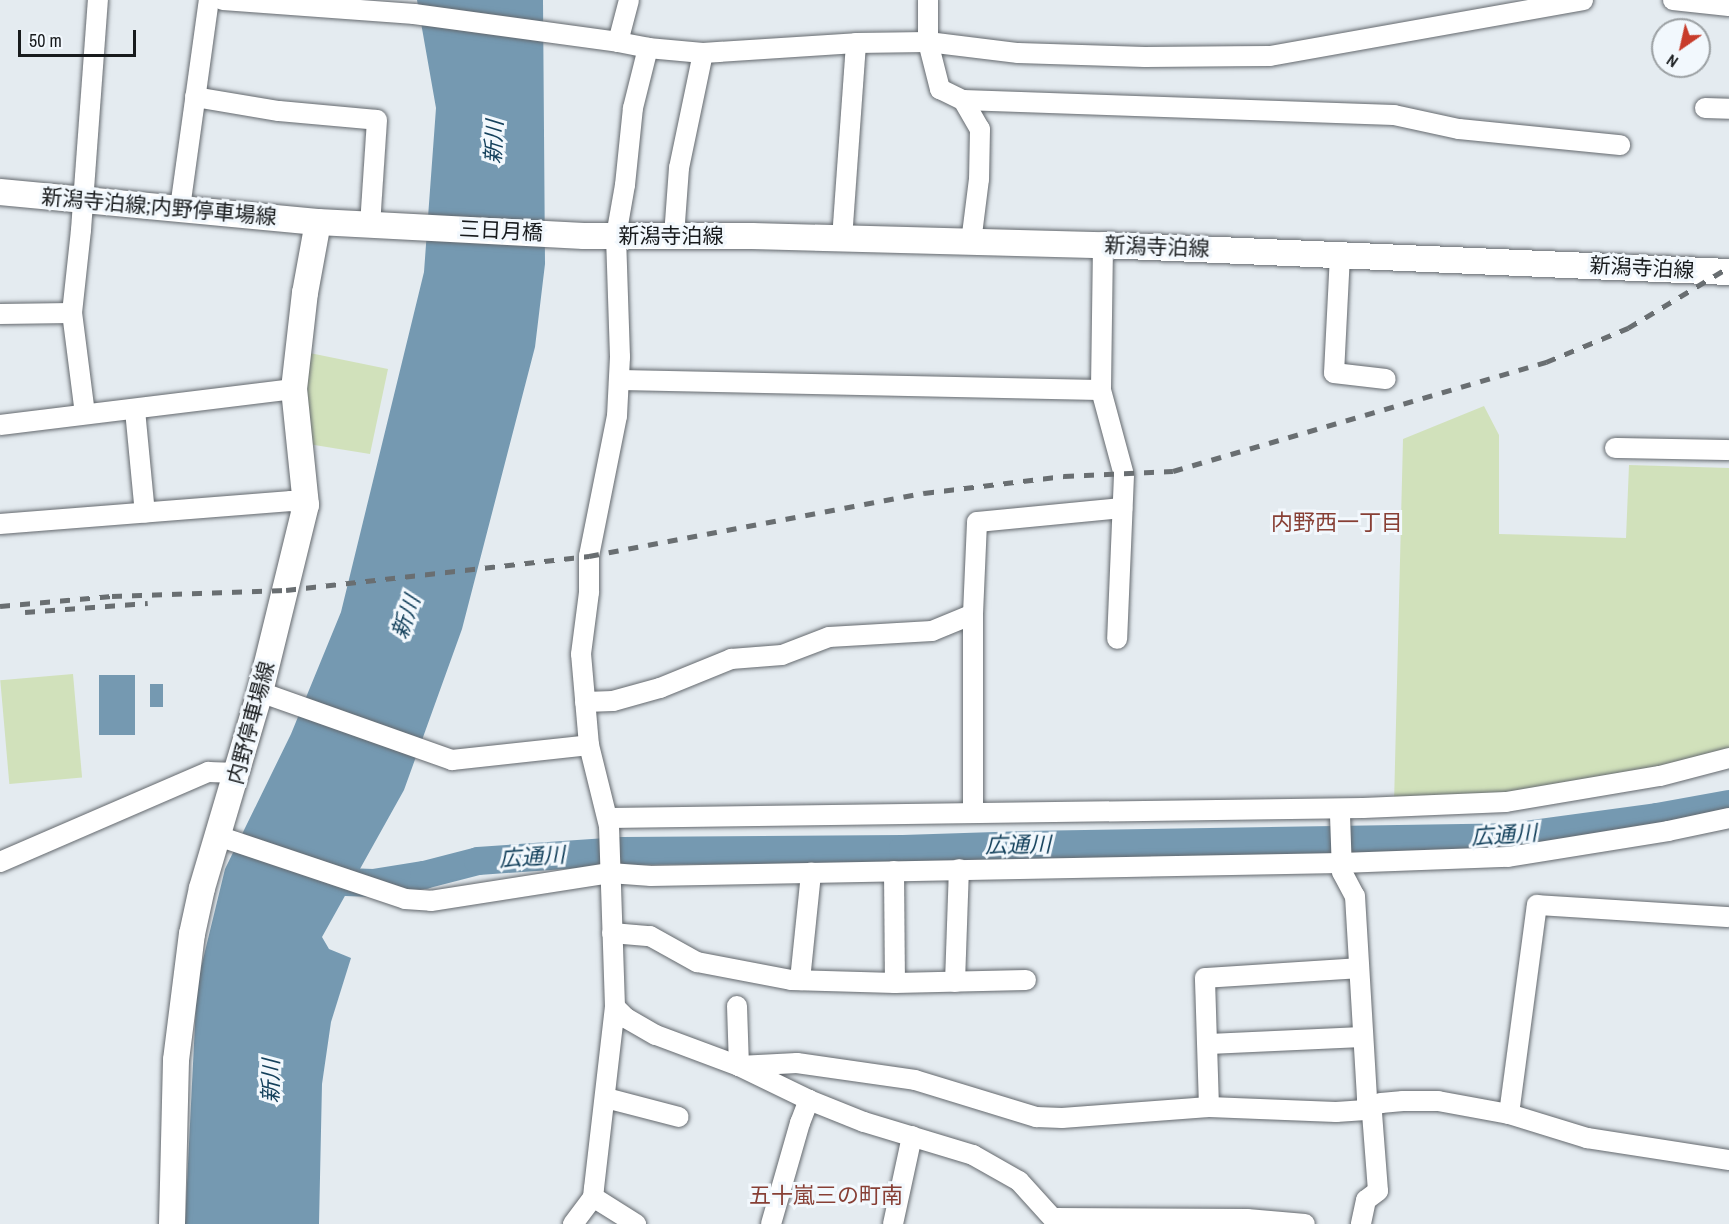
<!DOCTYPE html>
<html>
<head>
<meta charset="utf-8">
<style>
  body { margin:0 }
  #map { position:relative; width:1729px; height:1224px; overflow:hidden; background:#e4ebf0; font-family:"Archivo Narrow","Noto Sans JP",sans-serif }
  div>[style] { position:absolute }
  .green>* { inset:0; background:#d1e1bb; transform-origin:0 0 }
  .water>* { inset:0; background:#7599b1; transform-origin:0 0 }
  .river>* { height:28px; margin:-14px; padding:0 14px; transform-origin:14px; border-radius:14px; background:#7599b1 }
  .roads { filter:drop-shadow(0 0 2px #64696e) drop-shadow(0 0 2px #64696e) }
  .minor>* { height:20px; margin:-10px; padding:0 10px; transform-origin:10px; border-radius:10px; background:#fff }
  .major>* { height:26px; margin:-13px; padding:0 13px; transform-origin:13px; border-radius:13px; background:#fff }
  .rail>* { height:4.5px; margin-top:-2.25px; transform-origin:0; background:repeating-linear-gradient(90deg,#696e71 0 10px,transparent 0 20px) }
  span { translate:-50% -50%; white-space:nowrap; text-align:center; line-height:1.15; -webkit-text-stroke:6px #f2f8fd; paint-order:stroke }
  .street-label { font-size:21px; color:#181b1d }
  .water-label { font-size:22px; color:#14415c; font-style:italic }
  .neighbourhood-label { font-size:22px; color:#873f35 }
  .north { position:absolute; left:1651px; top:18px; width:60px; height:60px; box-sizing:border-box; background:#f2f8fd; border:2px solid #9ba0a3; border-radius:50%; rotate:214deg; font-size:16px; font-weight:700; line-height:24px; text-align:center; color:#181b1d }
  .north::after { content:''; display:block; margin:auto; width:21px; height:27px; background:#c83c2b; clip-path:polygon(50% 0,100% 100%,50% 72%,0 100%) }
  .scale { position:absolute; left:18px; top:30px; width:118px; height:27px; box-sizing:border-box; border:3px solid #181b1d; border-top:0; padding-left:8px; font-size:18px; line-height:21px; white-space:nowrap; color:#181b1d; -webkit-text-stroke:4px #f2f8fd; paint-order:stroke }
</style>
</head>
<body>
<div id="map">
  <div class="green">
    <i style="clip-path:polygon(300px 351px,388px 369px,370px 454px,302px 443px)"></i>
    <i style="clip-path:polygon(1484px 406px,1499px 435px,1499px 534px,1626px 538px,1629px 465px,1729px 468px,1729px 753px,1570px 791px,1394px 804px,1403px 439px)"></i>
    <i style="left:73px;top:674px;width:104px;height:73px;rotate:85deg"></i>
  </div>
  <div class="water">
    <i style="clip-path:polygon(417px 0,543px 0,545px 264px,535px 347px,462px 629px,404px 790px,322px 937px,329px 949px,351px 958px,331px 1022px,322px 1084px,319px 1224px,185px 1224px,197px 984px,225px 869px,291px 734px,341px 612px,424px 272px,436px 108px)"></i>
    <i style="left:99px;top:675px;width:36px;height:60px"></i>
    <i style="left:150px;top:684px;width:13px;height:23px"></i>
  </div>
  <div class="river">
    <i style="left:346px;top:882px;width:27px;rotate:2deg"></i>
    <i style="left:373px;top:883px;width:52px;rotate:-8.9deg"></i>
    <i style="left:424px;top:875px;width:56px;rotate:-14.5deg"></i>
    <i style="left:478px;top:861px;width:144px;rotate:-4deg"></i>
    <i style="left:622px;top:851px;width:281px;rotate:-0.4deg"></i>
    <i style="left:903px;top:849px;width:120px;rotate:-1.9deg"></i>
    <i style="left:1023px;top:845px;width:488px;rotate:-0.9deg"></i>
    <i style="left:1511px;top:837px;width:147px;rotate:-7.8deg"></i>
    <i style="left:1657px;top:817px;width:73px;rotate:-10.2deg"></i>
  </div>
  <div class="roads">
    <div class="minor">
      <i style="left:223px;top:0;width:192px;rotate:4.2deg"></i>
      <i style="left:414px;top:14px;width:206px;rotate:7.8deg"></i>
      <i style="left:618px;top:42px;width:31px;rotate:11deg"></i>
      <i style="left:648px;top:48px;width:55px;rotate:5.2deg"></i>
      <i style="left:703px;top:53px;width:153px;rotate:-3.7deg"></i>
      <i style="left:856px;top:43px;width:72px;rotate:-0.8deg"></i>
      <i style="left:928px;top:42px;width:91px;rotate:7deg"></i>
      <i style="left:1018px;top:53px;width:127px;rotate:1.8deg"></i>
      <i style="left:1145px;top:57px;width:125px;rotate:-0.5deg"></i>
      <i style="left:1270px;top:56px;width:318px;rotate:-10.1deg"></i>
      <i style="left:928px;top:0;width:42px;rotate:90deg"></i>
      <i style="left:928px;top:42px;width:49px;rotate:75.7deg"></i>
      <i style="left:940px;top:89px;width:25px;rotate:26deg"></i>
      <i style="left:963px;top:100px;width:34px;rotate:60deg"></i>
      <i style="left:980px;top:129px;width:50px;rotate:91.1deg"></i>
      <i style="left:979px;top:179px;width:64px;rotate:97.2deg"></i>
      <i style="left:1673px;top:0;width:56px;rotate:6.1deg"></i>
      <i style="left:618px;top:42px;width:43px;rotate:-75.3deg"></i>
      <i style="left:195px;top:97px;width:85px;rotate:9.5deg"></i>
      <i style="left:279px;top:111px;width:98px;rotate:5.2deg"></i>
      <i style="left:377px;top:120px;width:105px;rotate:93.8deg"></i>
      <i style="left:963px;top:100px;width:431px;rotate:2deg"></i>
      <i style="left:1394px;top:115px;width:66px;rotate:12.2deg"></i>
      <i style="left:1459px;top:129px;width:162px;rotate:5.7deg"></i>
      <i style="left:1705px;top:108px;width:24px;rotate:2deg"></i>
      <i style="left:180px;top:208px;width:210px;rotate:-82.1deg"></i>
      <i style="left:674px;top:236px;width:68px;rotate:-85.8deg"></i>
      <i style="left:679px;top:168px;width:117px;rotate:-78.2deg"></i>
      <i style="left:842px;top:239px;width:196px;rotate:-85.9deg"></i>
      <i style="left:1103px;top:245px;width:145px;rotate:90.8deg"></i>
      <i style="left:1101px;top:390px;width:88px;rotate:74.9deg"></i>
      <i style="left:1124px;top:475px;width:164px;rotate:92.4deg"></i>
      <i style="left:1340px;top:255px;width:118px;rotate:92.9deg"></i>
      <i style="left:1334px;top:373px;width:52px;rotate:6.6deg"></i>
      <i style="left:0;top:314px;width:72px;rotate:-0.8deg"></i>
      <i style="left:619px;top:380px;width:482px;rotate:1.2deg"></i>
      <i style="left:135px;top:410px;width:103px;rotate:84.5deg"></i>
      <i style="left:85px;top:414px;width:102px;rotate:-97.3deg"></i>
      <i style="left:72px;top:313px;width:83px;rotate:-83.8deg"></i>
      <i style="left:81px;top:230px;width:231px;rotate:-85.8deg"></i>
      <i style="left:0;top:425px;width:296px;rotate:-7deg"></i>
      <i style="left:1615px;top:448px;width:114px;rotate:1deg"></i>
      <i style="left:0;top:524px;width:292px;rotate:-4.5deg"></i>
      <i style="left:291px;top:501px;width:16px;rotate:15deg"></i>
      <i style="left:260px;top:692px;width:204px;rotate:19.5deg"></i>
      <i style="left:452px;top:760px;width:138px;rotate:-6.2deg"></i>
      <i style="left:585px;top:702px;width:28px;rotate:-2deg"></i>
      <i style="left:613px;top:701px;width:49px;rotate:-15.5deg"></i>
      <i style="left:660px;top:688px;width:77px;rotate:-22.2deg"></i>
      <i style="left:731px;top:659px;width:51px;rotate:-4.5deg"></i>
      <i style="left:782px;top:655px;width:50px;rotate:-21deg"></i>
      <i style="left:829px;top:637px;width:103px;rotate:-3.3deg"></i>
      <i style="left:932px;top:631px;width:44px;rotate:-22.5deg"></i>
      <i style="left:973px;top:812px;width:198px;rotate:-90deg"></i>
      <i style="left:973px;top:614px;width:92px;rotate:-87.5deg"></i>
      <i style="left:977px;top:522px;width:146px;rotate:-5.5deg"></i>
      <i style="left:1340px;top:815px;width:57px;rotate:88deg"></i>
      <i style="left:1342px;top:872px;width:27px;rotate:62deg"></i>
      <i style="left:1355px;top:896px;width:204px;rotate:86.6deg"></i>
      <i style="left:1367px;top:1100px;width:14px;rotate:69deg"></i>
      <i style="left:1372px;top:1113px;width:78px;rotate:85.6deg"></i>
      <i style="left:1378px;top:1191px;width:15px;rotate:143deg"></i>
      <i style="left:1366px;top:1200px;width:25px;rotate:102deg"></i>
      <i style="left:609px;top:818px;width:754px;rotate:-0.76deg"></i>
      <i style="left:1363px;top:808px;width:143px;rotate:-2.4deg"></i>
      <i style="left:1506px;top:802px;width:156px;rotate:-9.6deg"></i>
      <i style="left:1660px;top:776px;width:71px;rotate:-14.6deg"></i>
      <i style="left:218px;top:836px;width:197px;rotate:18.6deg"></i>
      <i style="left:405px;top:899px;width:26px;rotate:4deg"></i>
      <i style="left:431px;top:901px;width:181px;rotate:-8.9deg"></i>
      <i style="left:610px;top:873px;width:41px;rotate:4.2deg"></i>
      <i style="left:651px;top:876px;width:690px;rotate:-1.08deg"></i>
      <i style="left:1341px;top:863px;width:167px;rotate:-2.1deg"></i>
      <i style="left:1508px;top:857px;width:162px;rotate:-9.2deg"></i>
      <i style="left:1668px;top:831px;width:62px;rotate:-12deg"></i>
      <i style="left:0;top:862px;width:227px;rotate:-23.4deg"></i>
      <i style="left:208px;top:772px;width:30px;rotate:2deg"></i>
      <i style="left:894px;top:871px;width:112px;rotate:89.5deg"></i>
      <i style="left:612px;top:933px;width:38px;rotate:5deg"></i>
      <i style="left:650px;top:936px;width:54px;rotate:29deg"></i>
      <i style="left:697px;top:962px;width:96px;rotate:10.8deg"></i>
      <i style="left:791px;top:980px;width:104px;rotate:1.7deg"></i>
      <i style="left:895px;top:983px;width:131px;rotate:-1.3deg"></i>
      <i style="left:800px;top:980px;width:108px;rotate:-84.1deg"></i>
      <i style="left:955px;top:982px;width:113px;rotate:-88deg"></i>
      <i style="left:737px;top:1006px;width:60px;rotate:88.1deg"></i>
      <i style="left:615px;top:1007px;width:16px;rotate:45deg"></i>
      <i style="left:626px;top:1018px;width:34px;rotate:30deg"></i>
      <i style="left:656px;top:1035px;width:89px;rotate:20.5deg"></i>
      <i style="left:739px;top:1066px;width:78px;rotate:25.9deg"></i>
      <i style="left:809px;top:1100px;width:59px;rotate:21.8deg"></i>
      <i style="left:864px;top:1122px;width:114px;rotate:16.8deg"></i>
      <i style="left:973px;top:1155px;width:53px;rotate:29.5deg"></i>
      <i style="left:1019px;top:1181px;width:58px;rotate:47.8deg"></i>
      <i style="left:1208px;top:1044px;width:155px;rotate:-2.6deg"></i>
      <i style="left:739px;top:1066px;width:58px;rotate:-3deg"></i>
      <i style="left:797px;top:1063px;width:119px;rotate:8.2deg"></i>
      <i style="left:915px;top:1080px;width:127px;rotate:17deg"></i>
      <i style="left:1036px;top:1117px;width:26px;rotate:2deg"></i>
      <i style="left:1062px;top:1118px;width:147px;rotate:-4.3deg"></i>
      <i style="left:1209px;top:1107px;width:127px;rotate:2.3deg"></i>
      <i style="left:1336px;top:1112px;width:26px;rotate:-4deg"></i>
      <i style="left:1362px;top:1110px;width:20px;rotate:-20deg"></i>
      <i style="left:1381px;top:1103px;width:22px;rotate:-5deg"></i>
      <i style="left:1403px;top:1101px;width:35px"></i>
      <i style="left:1438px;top:1101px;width:72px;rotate:10.4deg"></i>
      <i style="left:1509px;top:1114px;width:82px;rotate:17.1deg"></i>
      <i style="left:1587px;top:1138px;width:144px;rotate:8.8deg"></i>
      <i style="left:606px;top:1098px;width:75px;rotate:14.6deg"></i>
      <i style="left:1209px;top:1107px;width:129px;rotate:-91.8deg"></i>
      <i style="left:1205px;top:978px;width:154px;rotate:-3.7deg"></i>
      <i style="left:1509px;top:1114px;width:211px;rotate:-82.4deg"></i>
      <i style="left:1537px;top:905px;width:192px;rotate:3.6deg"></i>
      <i style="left:593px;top:1197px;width:51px;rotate:32.1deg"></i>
      <i style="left:1054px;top:1218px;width:193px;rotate:0.3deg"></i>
      <i style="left:1247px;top:1219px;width:58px;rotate:4.9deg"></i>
      <i style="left:573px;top:1224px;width:34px;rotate:-53deg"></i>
      <i style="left:593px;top:1197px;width:9px;rotate:-84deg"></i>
      <i style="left:594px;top:1188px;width:182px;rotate:-83.4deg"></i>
      <i style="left:615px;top:1007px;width:181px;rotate:-91.9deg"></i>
      <i style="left:609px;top:826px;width:83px;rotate:-103.9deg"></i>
      <i style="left:589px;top:745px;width:91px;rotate:-95deg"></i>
      <i style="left:581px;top:654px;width:63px;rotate:-82.6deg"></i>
      <i style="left:589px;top:592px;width:36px;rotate:-90deg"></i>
      <i style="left:589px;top:556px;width:143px;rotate:-78.7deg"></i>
      <i style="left:617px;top:416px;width:59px;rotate:-87.1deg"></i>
      <i style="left:620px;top:357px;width:121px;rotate:-91.9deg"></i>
      <i style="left:616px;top:236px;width:52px;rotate:-80deg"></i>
      <i style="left:625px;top:185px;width:77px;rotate:-84.1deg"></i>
      <i style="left:633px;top:108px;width:62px;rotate:-76deg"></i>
      <i style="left:771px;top:1224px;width:105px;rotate:-74deg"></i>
      <i style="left:800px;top:1123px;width:25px;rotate:-69deg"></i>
      <i style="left:893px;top:1224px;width:90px;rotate:-77.8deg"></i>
    </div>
    <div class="major">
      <i style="left:0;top:192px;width:319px;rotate:5.4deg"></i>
      <i style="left:318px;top:222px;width:266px;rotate:3deg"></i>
      <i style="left:584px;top:236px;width:168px"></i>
      <i style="left:752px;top:236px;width:351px;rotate:1.5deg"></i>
      <i style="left:1103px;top:245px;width:627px;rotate:2.47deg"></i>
      <i style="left:172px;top:1224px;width:164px;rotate:-88.6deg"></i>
      <i style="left:176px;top:1060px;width:127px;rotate:-82.8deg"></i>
      <i style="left:192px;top:934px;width:47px;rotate:-77.7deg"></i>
      <i style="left:202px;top:888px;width:204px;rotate:-73.5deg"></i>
      <i style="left:260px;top:692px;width:193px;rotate:-76.2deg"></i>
      <i style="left:306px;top:505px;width:117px;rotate:-95.9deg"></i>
      <i style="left:294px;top:389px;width:97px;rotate:-83.5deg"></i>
      <i style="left:305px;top:293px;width:72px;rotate:-79.6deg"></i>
    </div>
  </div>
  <div class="rail">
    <i style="left:0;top:606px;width:112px;rotate:-5.1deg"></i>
    <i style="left:112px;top:596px;width:174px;rotate:-2deg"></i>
    <i style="left:286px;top:590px;width:305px;rotate:-6.4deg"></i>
    <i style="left:589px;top:556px;width:341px;rotate:-10.7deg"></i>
    <i style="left:924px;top:493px;width:141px;rotate:-6.9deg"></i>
    <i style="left:1064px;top:476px;width:109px;rotate:-2.6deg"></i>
    <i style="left:1173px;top:471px;width:389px;rotate:-16.3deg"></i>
    <i style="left:1546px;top:362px;width:89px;rotate:-22.5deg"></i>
    <i style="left:1628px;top:328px;width:118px;rotate:-31.1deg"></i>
    <i style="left:25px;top:612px;width:123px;rotate:-4.2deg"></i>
  </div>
  <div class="street-label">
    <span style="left:159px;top:207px;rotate:5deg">新潟寺泊線;内野停車場線</span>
    <span style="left:501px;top:231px;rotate:3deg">三日月橋</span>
    <span style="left:671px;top:236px">新潟寺泊線</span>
    <span style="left:1157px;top:247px;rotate:2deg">新潟寺泊線</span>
    <span style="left:1642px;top:268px;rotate:3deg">新潟寺泊線</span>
    <span style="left:251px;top:723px;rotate:-75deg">内野停車場線</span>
  </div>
  <div class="water-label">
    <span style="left:494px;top:142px;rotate:-87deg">新川</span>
    <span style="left:406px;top:617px;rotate:-71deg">新川</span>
    <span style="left:1504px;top:835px;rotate:-4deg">広通川</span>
    <span style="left:1018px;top:845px;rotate:-1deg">広通川</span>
    <span style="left:532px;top:857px;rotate:-4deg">広通川</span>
    <span style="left:271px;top:1081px;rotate:-89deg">新川</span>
  </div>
  <div class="neighbourhood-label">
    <span style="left:1337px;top:523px">内野西一丁目</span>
    <span style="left:826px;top:1196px">五十嵐三の町南</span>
  </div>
  <div class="north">N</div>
  <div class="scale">50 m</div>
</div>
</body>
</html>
